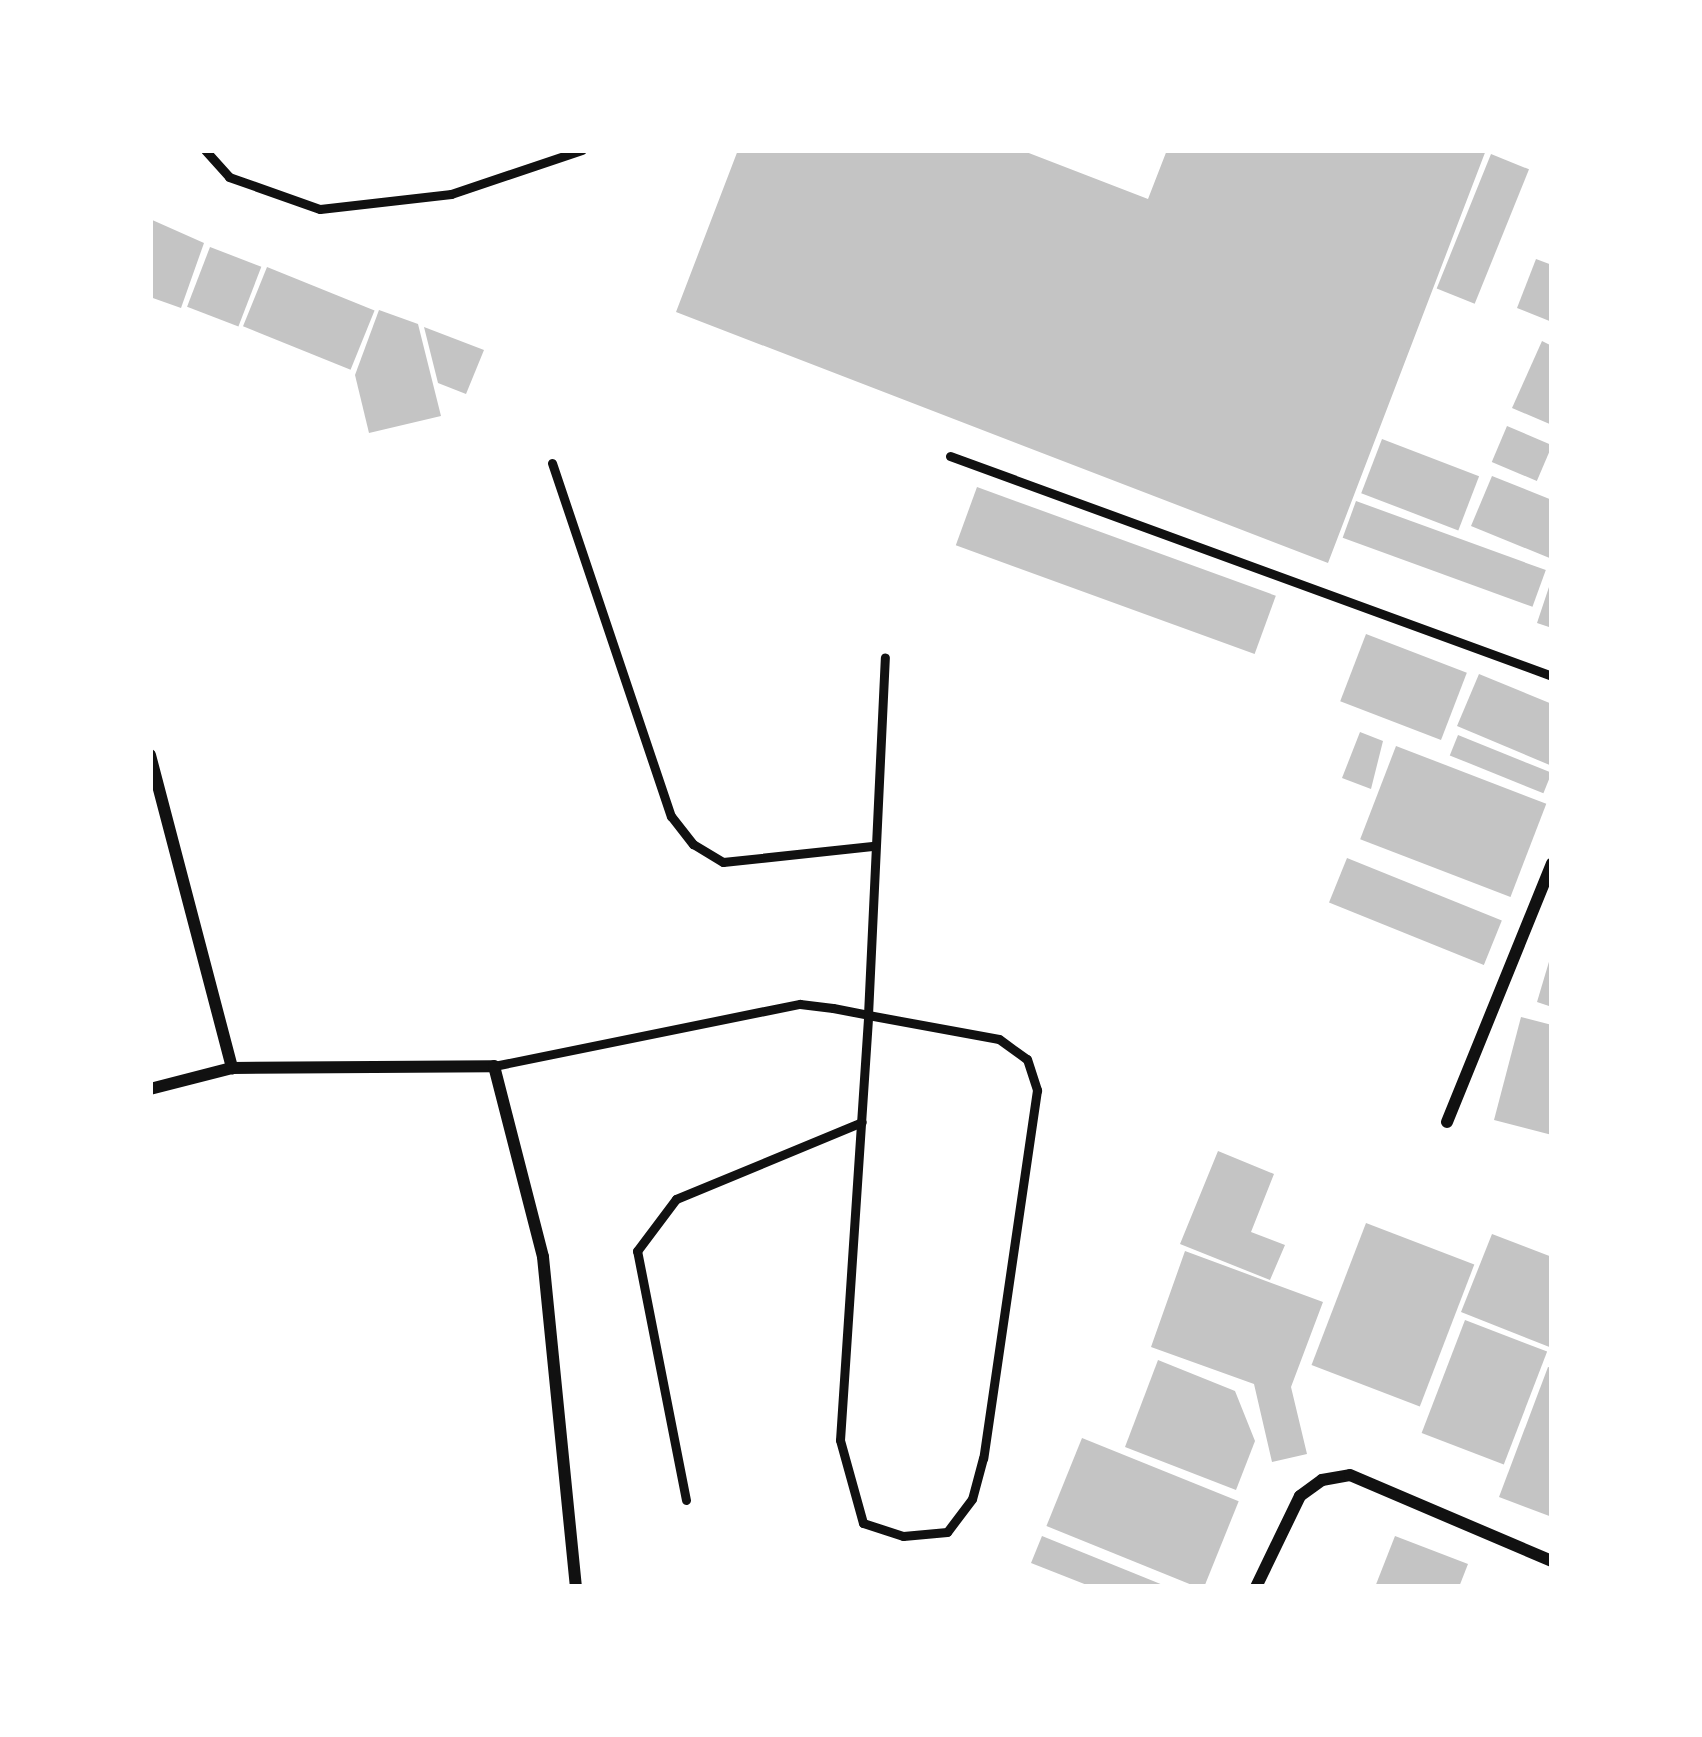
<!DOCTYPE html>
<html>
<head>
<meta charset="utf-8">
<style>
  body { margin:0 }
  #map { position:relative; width:1702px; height:1737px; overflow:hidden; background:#fff; font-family:"Source Sans 3",sans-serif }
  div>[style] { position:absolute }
  .building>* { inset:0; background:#c4c4c4; transform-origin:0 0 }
  .service>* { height:9px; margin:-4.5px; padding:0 4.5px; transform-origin:4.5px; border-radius:4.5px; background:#111 }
  .minor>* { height:12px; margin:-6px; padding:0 6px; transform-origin:6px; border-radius:6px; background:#111 }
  span { translate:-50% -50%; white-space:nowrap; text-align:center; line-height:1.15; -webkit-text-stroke:9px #fff; paint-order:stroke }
  .frame { position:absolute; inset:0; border:153px solid #fff; pointer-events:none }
</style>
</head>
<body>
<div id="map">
  <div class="building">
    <i style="clip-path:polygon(738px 150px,1021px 150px,1148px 199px,1167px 150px,1486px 150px,1328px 563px,676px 312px)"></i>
    <i style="left:1491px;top:154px;width:41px;height:145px;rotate:22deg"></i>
    <i style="clip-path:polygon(150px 219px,204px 243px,181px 308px,150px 297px)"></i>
    <i style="left:210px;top:247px;width:55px;height:64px;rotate:21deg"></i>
    <i style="clip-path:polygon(1536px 259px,1552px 265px,1552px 322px,1517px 308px)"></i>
    <i style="left:267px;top:267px;width:116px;height:64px;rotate:22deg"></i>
    <i style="clip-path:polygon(379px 310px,418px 324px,441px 416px,369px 433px,355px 375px)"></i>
    <i style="clip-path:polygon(424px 327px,484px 350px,466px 394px,438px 383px)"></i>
    <i style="clip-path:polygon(1542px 341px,1552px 346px,1552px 425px,1512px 408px)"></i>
    <i style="left:1507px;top:426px;width:49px;height:39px;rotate:23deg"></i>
    <i style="left:1382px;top:439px;width:104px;height:58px;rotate:21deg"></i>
    <i style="clip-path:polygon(1492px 476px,1552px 500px,1552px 559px,1471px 526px)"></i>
    <i style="left:977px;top:487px;width:318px;height:62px;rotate:20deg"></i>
    <i style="left:1356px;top:501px;width:202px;height:39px;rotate:20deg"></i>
    <i style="clip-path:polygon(1551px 581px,1552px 581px,1552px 628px,1537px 623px)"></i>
    <i style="left:1366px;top:634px;width:108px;height:72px;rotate:21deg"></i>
    <i style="clip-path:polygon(1479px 674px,1552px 704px,1552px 766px,1457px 726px)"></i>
    <i style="clip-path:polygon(1360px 732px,1383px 741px,1371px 789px,1342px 778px)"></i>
    <i style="left:1458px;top:735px;width:101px;height:22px;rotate:22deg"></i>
    <i style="left:1396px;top:746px;width:161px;height:100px;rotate:21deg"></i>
    <i style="left:1347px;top:858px;width:167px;height:48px;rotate:22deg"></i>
    <i style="clip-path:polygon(1551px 955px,1552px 955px,1552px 1007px,1537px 1002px)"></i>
    <i style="clip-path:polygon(1521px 1017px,1552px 1025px,1552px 1135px,1494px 1120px)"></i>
    <i style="clip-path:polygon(1218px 1151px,1274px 1174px,1251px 1232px,1285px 1245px,1270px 1280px,1180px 1244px)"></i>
    <i style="left:1366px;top:1223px;width:116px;height:152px;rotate:21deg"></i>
    <i style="clip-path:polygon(1492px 1234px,1552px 1257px,1552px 1348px,1461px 1312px)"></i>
    <i style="clip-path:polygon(1185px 1251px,1323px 1302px,1291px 1387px,1307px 1454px,1272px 1462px,1254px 1384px,1151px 1347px)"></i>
    <i style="left:1465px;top:1320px;width:88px;height:121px;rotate:21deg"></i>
    <i style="clip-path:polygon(1158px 1360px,1235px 1391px,1255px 1441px,1236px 1490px,1125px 1447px)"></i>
    <i style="clip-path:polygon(1548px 1367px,1552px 1368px,1552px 1517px,1499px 1497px)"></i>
    <i style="left:1082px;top:1438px;width:169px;height:95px;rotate:22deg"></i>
    <i style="clip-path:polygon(1042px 1536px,1168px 1587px,1092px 1587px,1031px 1563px)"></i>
    <i style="clip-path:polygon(1395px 1536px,1468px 1564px,1459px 1587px,1375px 1587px)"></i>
  </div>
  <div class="service">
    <i style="left:205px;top:150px;width:36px;rotate:48deg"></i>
    <i style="left:229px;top:177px;width:96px;rotate:19.4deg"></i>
    <i style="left:320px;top:209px;width:132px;rotate:-6.5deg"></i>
    <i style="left:451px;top:194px;width:138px;rotate:-18.6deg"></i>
    <i style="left:950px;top:456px;width:641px;rotate:20.07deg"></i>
    <i style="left:552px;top:463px;width:373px;rotate:71.4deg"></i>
    <i style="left:671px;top:816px;width:36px;rotate:52deg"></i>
    <i style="left:693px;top:844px;width:35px;rotate:31deg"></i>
    <i style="left:723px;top:862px;width:150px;rotate:-6.1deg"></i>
    <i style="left:494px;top:1066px;width:312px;rotate:-11.5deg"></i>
    <i style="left:800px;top:1004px;width:33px;rotate:7deg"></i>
    <i style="left:833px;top:1008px;width:36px;rotate:11deg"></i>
    <i style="left:868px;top:1015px;width:133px;rotate:10.4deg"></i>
    <i style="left:999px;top:1039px;width:34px;rotate:36deg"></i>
    <i style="left:1027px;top:1059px;width:33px;rotate:72deg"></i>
    <i style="left:1037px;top:1090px;width:372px;rotate:98.3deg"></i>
    <i style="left:983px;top:1458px;width:42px;rotate:105deg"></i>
    <i style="left:972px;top:1499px;width:41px;rotate:127.1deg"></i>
    <i style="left:947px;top:1532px;width:44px;rotate:174.8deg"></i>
    <i style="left:903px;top:1536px;width:42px;rotate:-162deg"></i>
    <i style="left:863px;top:1523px;width:86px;rotate:-105.5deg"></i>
    <i style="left:840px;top:1440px;width:426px;rotate:-86.2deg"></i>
    <i style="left:868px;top:1015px;width:358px;rotate:-87.3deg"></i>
    <i style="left:686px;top:1500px;width:254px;rotate:-101.1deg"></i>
    <i style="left:637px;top:1251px;width:65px;rotate:-53.1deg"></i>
    <i style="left:676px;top:1199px;width:201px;rotate:-22.5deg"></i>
  </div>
  <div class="minor">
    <i style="left:150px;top:755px;width:324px;rotate:75.3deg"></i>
    <i style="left:150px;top:1089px;width:85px;rotate:-14.4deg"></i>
    <i style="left:232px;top:1068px;width:262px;rotate:-0.4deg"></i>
    <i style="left:494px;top:1066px;width:197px;rotate:75.6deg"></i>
    <i style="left:543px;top:1257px;width:332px;rotate:84.3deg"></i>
    <i style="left:1447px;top:1122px;width:279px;rotate:-67.9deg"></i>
    <i style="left:1256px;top:1587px;width:101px;rotate:-64.2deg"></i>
    <i style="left:1300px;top:1496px;width:27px;rotate:-36deg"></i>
    <i style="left:1322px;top:1480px;width:28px;rotate:-10deg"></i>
    <i style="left:1350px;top:1475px;width:220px;rotate:23.1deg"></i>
  </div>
  <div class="frame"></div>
</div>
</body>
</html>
